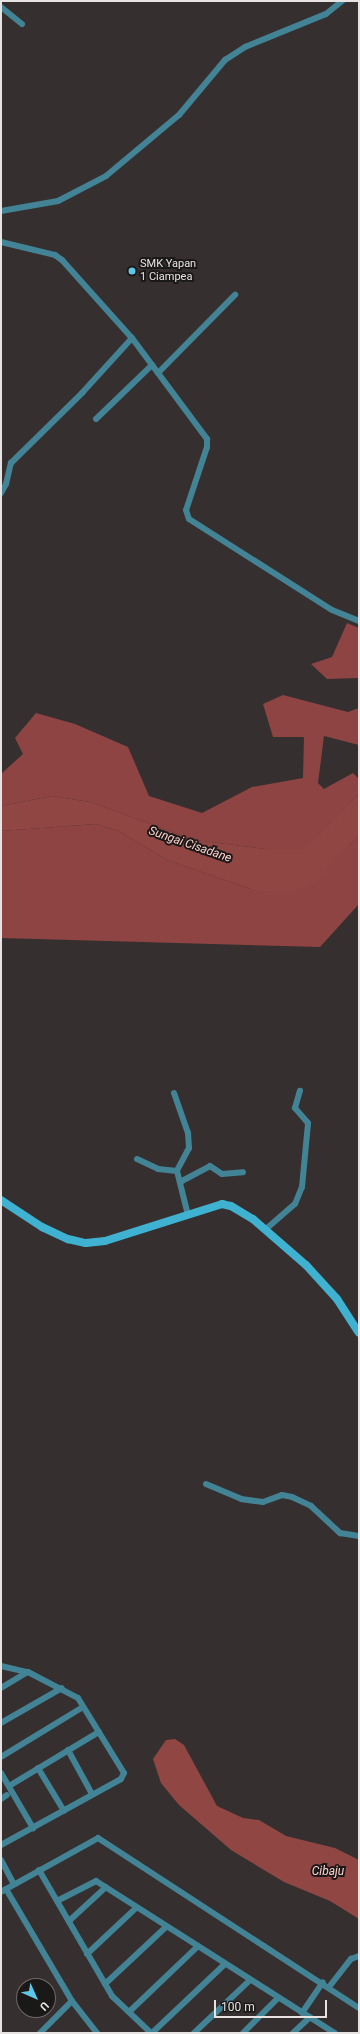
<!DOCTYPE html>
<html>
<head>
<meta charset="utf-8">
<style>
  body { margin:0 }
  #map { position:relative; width:360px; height:2034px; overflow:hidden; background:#362f2f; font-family:Roboto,sans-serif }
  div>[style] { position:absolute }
  .forest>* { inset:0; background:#8e4442 }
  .water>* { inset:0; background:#904643 }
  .minor>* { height:6px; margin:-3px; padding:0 3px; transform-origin:3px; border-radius:3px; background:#428496 }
  .secondary>* { height:8px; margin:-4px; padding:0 4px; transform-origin:4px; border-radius:4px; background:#3eb2d0 }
  .dots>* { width:11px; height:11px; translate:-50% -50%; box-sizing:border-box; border:2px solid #1b1818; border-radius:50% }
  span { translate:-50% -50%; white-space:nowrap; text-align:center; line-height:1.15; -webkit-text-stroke:4px #1b1818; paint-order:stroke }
  .poi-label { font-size:11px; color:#e7e3e2 }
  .left { translate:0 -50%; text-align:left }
  .water-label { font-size:12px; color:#fed0cc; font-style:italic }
  .frame { position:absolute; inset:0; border:2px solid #e7e3e2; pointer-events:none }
  .north { position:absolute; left:16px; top:1978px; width:40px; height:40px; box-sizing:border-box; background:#1b1818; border:1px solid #6d6969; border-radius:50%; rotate:135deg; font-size:11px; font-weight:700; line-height:16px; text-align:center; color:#e7e3e2 }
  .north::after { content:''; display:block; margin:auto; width:14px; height:18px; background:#5ac8e6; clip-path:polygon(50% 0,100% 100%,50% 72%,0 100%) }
  .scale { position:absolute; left:214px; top:2000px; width:113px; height:18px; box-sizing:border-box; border:2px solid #e7e3e2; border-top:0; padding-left:5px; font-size:12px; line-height:14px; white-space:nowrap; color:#e7e3e2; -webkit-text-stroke:3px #1b1818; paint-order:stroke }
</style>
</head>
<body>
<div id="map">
  <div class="forest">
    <i style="clip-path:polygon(347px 623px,359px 628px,359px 678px,327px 679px,311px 664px,332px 657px)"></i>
    <i style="clip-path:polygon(283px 695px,348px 712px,359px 708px,359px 745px,324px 736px,318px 783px,324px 789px,353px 773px,359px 779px,359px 794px,306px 849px,265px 849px,195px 840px,90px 802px,52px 796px,1px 806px,1px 774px,23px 754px,15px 738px,36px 713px,75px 724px,128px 747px,149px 796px,202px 813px,252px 787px,303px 778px,304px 737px,273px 737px,263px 704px)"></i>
    <i style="clip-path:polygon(96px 824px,119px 831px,167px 860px,251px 889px,349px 845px,359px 838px,359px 904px,320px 947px,1px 938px,1px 831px)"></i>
  </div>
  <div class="water">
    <i style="clip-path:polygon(359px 794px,359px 838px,349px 845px,316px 882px,288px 894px,251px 889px,167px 860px,119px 831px,96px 824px,1px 831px,1px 806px,52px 796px,90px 802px,195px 840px,265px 849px,305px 849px)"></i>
    <i style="clip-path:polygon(175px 1739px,184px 1745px,217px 1806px,243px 1818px,259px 1820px,286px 1836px,335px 1848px,359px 1860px,359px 1919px,330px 1901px,284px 1882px,231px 1850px,179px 1805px,161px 1783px,153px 1759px,166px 1740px)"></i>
  </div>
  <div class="minor">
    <i style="left:1px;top:7px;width:27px;rotate:39deg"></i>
    <i style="left:1px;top:211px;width:58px;rotate:-10deg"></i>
    <i style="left:58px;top:201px;width:54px;rotate:-27.5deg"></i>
    <i style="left:106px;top:176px;width:95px;rotate:-39.9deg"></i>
    <i style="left:179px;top:115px;width:72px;rotate:-50.1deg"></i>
    <i style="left:225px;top:60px;width:24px;rotate:-33deg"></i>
    <i style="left:245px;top:47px;width:87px;rotate:-22.2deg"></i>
    <i style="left:326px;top:14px;width:21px;rotate:-39deg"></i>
    <i style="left:1px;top:242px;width:56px;rotate:13.5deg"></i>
    <i style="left:55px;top:255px;width:9px;rotate:36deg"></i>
    <i style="left:62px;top:260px;width:105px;rotate:48.1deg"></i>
    <i style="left:132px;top:338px;width:126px;rotate:53.4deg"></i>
    <i style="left:207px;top:439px;width:8px;rotate:90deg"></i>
    <i style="left:207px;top:447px;width:66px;rotate:108.4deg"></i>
    <i style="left:186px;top:510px;width:9px;rotate:72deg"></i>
    <i style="left:189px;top:519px;width:169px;rotate:32.5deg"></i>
    <i style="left:332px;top:610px;width:29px;rotate:22deg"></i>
    <i style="left:158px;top:373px;width:110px;rotate:-45.4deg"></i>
    <i style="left:96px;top:419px;width:78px;rotate:-44deg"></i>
    <i style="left:1px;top:493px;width:10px;rotate:-61deg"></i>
    <i style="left:6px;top:484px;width:22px;rotate:-77deg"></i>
    <i style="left:11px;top:463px;width:100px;rotate:-44.6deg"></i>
    <i style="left:82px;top:393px;width:74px;rotate:-47.7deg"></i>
    <i style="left:174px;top:1093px;width:42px;rotate:70.7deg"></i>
    <i style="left:188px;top:1133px;width:15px;rotate:86deg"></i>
    <i style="left:189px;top:1148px;width:26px;rotate:118deg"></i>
    <i style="left:177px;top:1171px;width:45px;rotate:76deg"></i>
    <i style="left:137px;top:1159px;width:23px;rotate:25deg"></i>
    <i style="left:158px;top:1169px;width:19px;rotate:6deg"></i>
    <i style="left:180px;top:1182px;width:34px;rotate:-28deg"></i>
    <i style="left:210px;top:1166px;width:14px;rotate:34deg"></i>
    <i style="left:222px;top:1174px;width:21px;rotate:-5deg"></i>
    <i style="left:266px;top:1229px;width:38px;rotate:-41deg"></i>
    <i style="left:295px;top:1204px;width:18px;rotate:-68deg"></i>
    <i style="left:302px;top:1187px;width:64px;rotate:-84.6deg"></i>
    <i style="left:308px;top:1123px;width:20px;rotate:-131deg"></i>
    <i style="left:295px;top:1108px;width:18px;rotate:-74deg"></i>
    <i style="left:206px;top:1484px;width:38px;rotate:23deg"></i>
    <i style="left:241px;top:1499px;width:22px;rotate:8deg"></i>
    <i style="left:263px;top:1502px;width:20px;rotate:-20deg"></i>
    <i style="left:282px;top:1495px;width:10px;rotate:11deg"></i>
    <i style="left:292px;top:1497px;width:21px;rotate:25deg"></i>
    <i style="left:311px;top:1506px;width:40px;rotate:43deg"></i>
    <i style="left:340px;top:1533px;width:19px;rotate:9deg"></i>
    <i style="left:1px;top:1666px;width:28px;rotate:13deg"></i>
    <i style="left:28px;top:1672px;width:56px;rotate:27.5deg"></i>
    <i style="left:78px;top:1698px;width:88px;rotate:58.5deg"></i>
    <i style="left:124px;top:1773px;width:7px;rotate:117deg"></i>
    <i style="left:121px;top:1779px;width:137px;rotate:151.2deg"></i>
    <i style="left:1px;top:1688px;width:31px;rotate:-31deg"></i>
    <i style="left:1px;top:1723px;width:70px;rotate:-29.8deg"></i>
    <i style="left:68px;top:1750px;width:50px;rotate:61.4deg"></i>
    <i style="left:1px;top:1757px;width:96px;rotate:-31.4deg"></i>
    <i style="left:38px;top:1768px;width:50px;rotate:58.8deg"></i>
    <i style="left:1px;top:1773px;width:64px;rotate:59.8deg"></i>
    <i style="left:9px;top:1786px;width:105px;rotate:-31deg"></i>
    <i style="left:1px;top:1799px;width:7px;rotate:-34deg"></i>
    <i style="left:1px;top:1860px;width:27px;rotate:62deg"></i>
    <i style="left:39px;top:1870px;width:146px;rotate:59.9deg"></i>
    <i style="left:112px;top:1996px;width:54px;rotate:43.5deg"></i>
    <i style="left:6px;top:1889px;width:130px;rotate:59.5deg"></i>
    <i style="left:72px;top:2001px;width:41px;rotate:52deg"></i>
    <i style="left:1px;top:1892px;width:111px;rotate:-29.1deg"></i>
    <i style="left:98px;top:1838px;width:311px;rotate:33.1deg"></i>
    <i style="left:57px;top:1901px;width:44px;rotate:-27.1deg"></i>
    <i style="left:96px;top:1881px;width:283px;rotate:32.5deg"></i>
    <i style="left:69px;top:1921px;width:50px;rotate:-42.6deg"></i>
    <i style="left:87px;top:1954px;width:67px;rotate:-43.2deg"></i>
    <i style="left:105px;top:1984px;width:83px;rotate:-43.1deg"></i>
    <i style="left:329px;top:1987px;width:36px;rotate:-52deg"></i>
    <i style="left:351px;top:1959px;width:9px;rotate:-21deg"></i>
    <i style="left:129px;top:2012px;width:95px;rotate:-43.7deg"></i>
    <i style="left:302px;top:2013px;width:37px;rotate:-56deg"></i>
    <i style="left:40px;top:2033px;width:45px;rotate:-45deg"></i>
    <i style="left:152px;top:2033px;width:100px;rotate:-43.4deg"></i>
    <i style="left:194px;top:2033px;width:77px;rotate:-43.4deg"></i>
    <i style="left:243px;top:2033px;width:49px;rotate:-45deg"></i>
    <i style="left:293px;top:2033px;width:23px;rotate:-43deg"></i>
  </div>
  <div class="secondary">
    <i style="left:1px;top:1200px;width:49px;rotate:33.4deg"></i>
    <i style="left:42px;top:1227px;width:29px;rotate:25deg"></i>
    <i style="left:68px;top:1239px;width:18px;rotate:13deg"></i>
    <i style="left:86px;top:1243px;width:19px;rotate:-6deg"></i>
    <i style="left:105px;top:1241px;width:123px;rotate:-17.5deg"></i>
    <i style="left:222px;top:1204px;width:9px;rotate:13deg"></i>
    <i style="left:231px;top:1206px;width:26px;rotate:31deg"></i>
    <i style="left:253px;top:1219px;width:70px;rotate:41deg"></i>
    <i style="left:306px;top:1265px;width:46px;rotate:47.6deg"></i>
    <i style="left:337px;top:1299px;width:40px;rotate:57.1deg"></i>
  </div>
  <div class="dots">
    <i style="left:132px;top:271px;background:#5ac8e6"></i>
  </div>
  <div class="poi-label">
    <span class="left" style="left:140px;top:271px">SMK Yapan<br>1 Ciampea</span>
  </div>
  <div class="water-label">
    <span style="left:190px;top:845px;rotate:19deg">Sungai Cisadane</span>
    <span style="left:328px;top:1872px">Cibaju</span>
  </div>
  <div class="frame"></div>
  <div class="north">U</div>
  <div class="scale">100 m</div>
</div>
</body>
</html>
